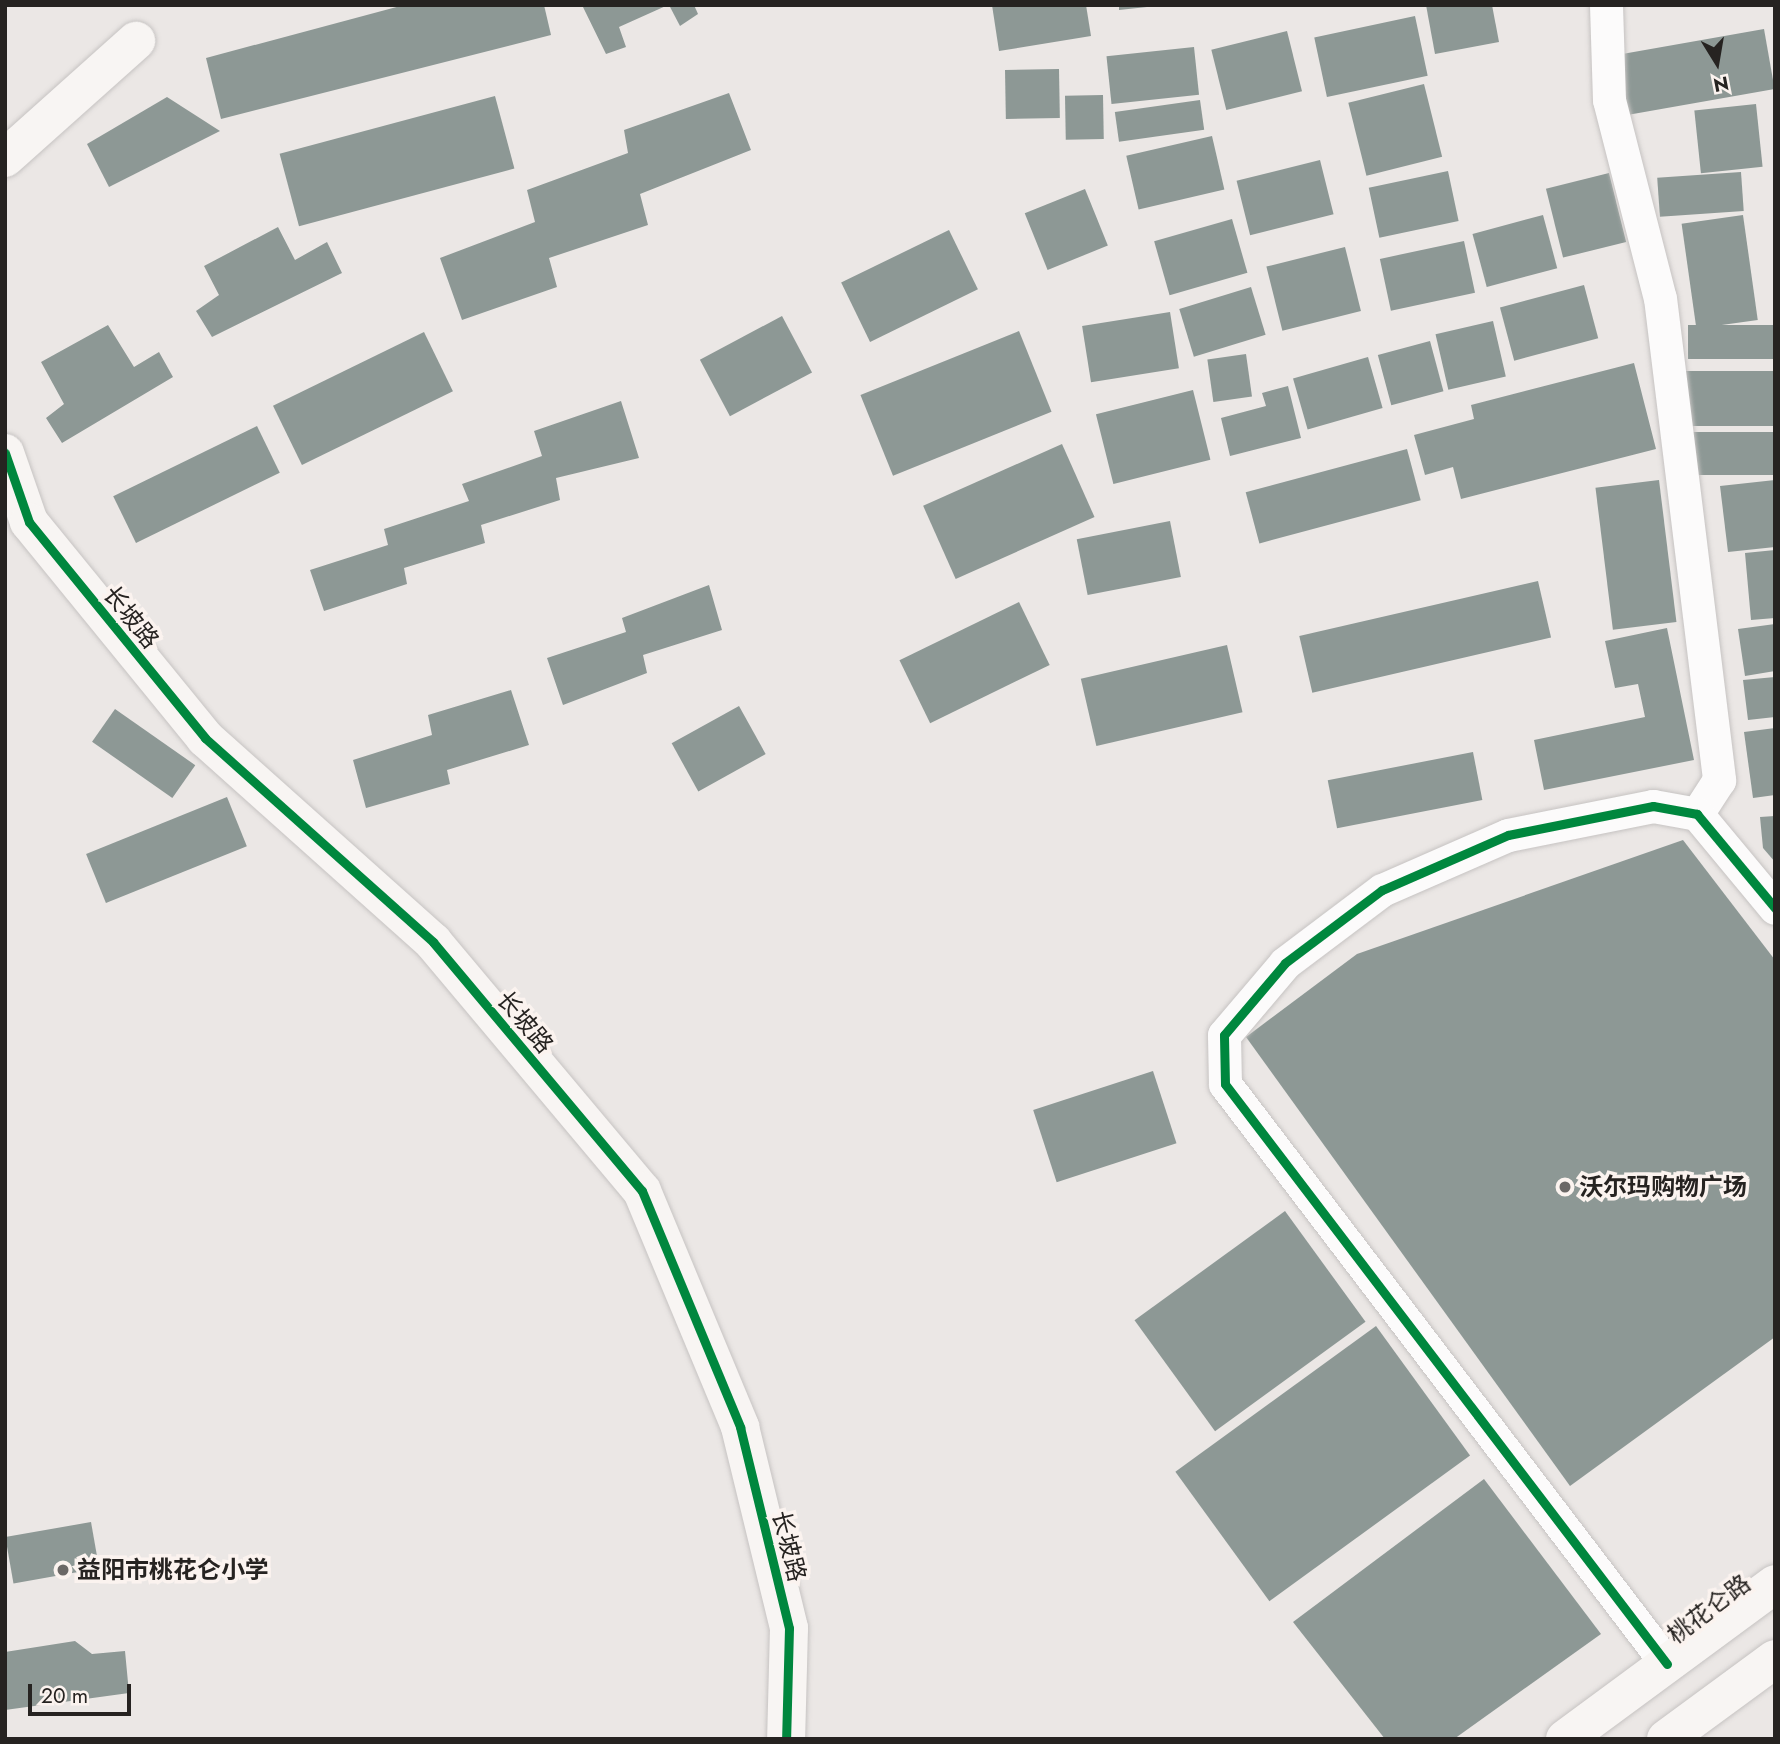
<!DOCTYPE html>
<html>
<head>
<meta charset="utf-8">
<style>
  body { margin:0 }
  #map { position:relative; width:1780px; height:1744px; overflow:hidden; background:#ebe7e5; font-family:Jost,"Noto Sans SC",sans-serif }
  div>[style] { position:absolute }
  .building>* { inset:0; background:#8d9895; transform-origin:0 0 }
  .roads { filter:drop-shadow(0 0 2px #c6c3c2) drop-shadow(0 0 2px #c6c3c2) }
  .street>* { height:33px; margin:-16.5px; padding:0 16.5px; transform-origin:16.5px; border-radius:16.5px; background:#fcfbfb }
  .secondary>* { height:38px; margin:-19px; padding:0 19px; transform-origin:19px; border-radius:19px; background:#f8f5f3 }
  .cycleway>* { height:9px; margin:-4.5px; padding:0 4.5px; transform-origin:4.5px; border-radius:4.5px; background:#00873e }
  .dots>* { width:19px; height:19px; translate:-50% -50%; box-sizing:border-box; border:4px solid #fbf3ef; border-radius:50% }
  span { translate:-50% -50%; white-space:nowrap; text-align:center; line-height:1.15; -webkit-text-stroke:7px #fbf3ef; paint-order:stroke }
  .street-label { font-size:24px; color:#262321 }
  .poi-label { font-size:24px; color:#262321; font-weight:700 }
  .left { translate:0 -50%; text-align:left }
  .frame { position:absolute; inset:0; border:7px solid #262321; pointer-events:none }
  .north { position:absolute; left:1682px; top:28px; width:70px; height:70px; -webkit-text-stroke:5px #fbf3ef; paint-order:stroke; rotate:169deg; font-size:19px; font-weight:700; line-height:28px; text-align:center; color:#262321 }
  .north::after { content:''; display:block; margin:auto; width:24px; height:32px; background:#262321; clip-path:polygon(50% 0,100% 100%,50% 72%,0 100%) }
  .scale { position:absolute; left:28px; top:1684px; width:103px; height:32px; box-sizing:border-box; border:4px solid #262321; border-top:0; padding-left:9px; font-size:21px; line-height:24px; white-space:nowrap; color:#262321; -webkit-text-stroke:5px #fbf3ef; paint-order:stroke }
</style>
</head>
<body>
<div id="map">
  <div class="building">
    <i style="clip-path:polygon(404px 5px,544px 5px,551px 35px,221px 119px,206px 58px)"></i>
    <i style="clip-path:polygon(582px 5px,668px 5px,619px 27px,626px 47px,606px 54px)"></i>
    <i style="clip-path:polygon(669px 5px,694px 5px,698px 14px,680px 26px)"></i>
    <i style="clip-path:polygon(992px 5px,1086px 5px,1091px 36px,999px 51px)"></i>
    <i style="clip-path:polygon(1119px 5px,1146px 5px,1147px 7px,1119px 10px)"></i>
    <i style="clip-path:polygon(1426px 5px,1492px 5px,1499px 42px,1435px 54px)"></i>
    <i style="left:1415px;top:16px;width:61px;height:103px;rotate:78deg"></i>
    <i style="left:1764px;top:29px;width:61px;height:151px;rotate:80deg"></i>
    <i style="left:1287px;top:31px;width:62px;height:78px;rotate:76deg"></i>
    <i style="left:1194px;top:47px;width:48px;height:88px;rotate:84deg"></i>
    <i style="left:1059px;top:69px;width:49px;height:54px;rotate:89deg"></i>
    <i style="left:1424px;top:84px;width:75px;height:78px;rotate:76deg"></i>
    <i style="clip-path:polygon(729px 93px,751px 150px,640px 194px,648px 225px,549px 258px,557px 287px,462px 320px,440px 258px,535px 222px,527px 190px,628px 153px,624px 130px)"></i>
    <i style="left:1103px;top:95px;width:44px;height:38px;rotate:89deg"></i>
    <i style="left:495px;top:96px;width:75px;height:223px;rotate:75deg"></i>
    <i style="clip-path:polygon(167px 97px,220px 131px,109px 187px,87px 144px)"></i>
    <i style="left:1200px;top:100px;width:30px;height:86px;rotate:82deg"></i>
    <i style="left:1756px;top:104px;width:63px;height:62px;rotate:84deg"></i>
    <i style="left:1212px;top:136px;width:55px;height:88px;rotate:77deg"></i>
    <i style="left:1320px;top:160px;width:56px;height:86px;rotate:76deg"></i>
    <i style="left:1448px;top:171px;width:51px;height:81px;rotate:78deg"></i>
    <i style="left:1741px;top:172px;width:39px;height:84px;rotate:86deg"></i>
    <i style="left:1609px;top:173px;width:71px;height:65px;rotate:76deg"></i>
    <i style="left:1085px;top:189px;width:61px;height:65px;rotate:68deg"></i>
    <i style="left:1543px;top:215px;width:55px;height:73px;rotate:75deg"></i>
    <i style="left:1743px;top:215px;width:106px;height:62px;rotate:82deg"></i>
    <i style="left:1232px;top:219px;width:56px;height:81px;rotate:74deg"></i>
    <i style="clip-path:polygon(278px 227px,295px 260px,327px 242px,342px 273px,212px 337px,196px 311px,219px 295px,204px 266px)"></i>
    <i style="left:949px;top:230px;width:66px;height:120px;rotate:64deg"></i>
    <i style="left:1464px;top:241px;width:53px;height:86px;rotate:78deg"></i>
    <i style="left:1345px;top:247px;width:66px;height:81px;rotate:76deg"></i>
    <i style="left:1584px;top:285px;width:55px;height:87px;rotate:75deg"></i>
    <i style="left:1251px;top:287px;width:50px;height:75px;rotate:73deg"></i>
    <i style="left:1170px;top:312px;width:57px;height:89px;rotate:81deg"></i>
    <i style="left:782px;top:316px;width:64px;height:93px;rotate:62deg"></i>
    <i style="left:1493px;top:321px;width:57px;height:59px;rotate:77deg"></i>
    <i style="clip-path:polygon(108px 325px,134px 367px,159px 352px,173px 377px,62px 443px,46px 418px,64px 404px,41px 362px)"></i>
    <i style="left:1775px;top:325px;width:34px;height:87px;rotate:90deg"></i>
    <i style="left:1019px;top:331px;width:87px;height:171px;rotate:68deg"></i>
    <i style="left:424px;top:332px;width:66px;height:168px;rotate:64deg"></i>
    <i style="left:1430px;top:341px;width:52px;height:54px;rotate:75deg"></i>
    <i style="left:1246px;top:354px;width:43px;height:39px;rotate:82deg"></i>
    <i style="left:1368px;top:357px;width:53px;height:78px;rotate:74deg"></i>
    <i style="clip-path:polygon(1634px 363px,1656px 449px,1461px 499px,1453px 467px,1425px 475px,1414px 435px,1474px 419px,1471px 405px)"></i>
    <i style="left:1775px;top:371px;width:55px;height:91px;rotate:90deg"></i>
    <i style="clip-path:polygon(1288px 386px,1301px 438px,1230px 456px,1221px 418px,1266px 406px,1262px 393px)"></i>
    <i style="left:1193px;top:390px;width:72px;height:100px;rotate:76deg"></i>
    <i style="clip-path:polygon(621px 401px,639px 458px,556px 478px,560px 500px,481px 525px,485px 543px,404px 568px,407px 584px,324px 611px,310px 570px,388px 545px,384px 529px,469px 501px,462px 484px,542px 456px,534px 431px)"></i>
    <i style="left:257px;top:426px;width:52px;height:160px;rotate:64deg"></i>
    <i style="left:1775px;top:432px;width:43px;height:86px;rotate:90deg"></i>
    <i style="left:1062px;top:444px;width:80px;height:152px;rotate:66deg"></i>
    <i style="left:1407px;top:449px;width:53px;height:167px;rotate:75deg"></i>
    <i style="left:1659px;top:480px;width:143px;height:64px;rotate:83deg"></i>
    <i style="clip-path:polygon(1775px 480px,1775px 547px,1728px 552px,1720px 486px)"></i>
    <i style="left:1170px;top:521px;width:57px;height:95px;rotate:79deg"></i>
    <i style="clip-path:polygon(1775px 550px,1775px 618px,1751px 620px,1745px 553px)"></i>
    <i style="left:1538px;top:581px;width:58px;height:245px;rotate:77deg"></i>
    <i style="clip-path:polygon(709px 585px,722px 630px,643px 655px,647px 673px,563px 705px,547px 658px,626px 632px,622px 618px)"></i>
    <i style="left:1019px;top:602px;width:70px;height:133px;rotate:64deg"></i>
    <i style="clip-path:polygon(1775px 624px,1775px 671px,1745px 676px,1738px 629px)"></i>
    <i style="clip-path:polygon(1667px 628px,1694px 760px,1544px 790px,1534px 740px,1645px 717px,1638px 684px,1615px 688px,1605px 641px)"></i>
    <i style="left:1227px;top:645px;width:69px;height:150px;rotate:77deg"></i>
    <i style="clip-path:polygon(1775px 677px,1775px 717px,1748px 720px,1743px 680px)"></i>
    <i style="clip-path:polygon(511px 690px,529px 745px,447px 770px,450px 784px,366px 808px,353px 760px,432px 735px,428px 715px)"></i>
    <i style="left:739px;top:706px;width:55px;height:77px;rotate:61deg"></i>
    <i style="left:115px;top:709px;width:98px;height:40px;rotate:35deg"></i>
    <i style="clip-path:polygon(1775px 728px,1775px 795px,1753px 798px,1744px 732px)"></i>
    <i style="left:1473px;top:752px;width:49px;height:148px;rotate:79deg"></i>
    <i style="left:227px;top:797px;width:53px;height:152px;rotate:68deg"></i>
    <i style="clip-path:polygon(1775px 816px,1775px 862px,1763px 848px,1760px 817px)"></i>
    <i style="clip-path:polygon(1683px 840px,1775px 960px,1775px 1337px,1570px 1486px,1246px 1037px,1357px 954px)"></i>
    <i style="left:1153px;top:1071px;width:76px;height:126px;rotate:72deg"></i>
    <i style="left:1285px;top:1211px;width:137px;height:186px;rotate:54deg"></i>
    <i style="left:1376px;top:1326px;width:160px;height:248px;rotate:54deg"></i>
    <i style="clip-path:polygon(1484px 1479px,1601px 1634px,1454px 1739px,1385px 1739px,1293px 1622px)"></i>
    <i style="left:91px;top:1522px;width:47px;height:87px;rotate:80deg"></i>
    <i style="clip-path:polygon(75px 1641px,92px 1654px,125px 1651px,129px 1693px,5px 1710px,5px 1652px)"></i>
  </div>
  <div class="roads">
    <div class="street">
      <i style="left:1606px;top:5px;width:95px;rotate:88.2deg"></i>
      <i style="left:1609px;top:100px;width:204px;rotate:75.6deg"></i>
      <i style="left:1660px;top:298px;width:486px;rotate:83deg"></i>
      <i style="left:1719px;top:780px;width:40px;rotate:122.9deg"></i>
      <i style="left:1667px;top:1664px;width:729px;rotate:-127.31deg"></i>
      <i style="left:1225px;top:1084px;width:49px;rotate:-91.2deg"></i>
      <i style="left:1224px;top:1035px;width:94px;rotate:-49.7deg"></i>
      <i style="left:1285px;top:963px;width:121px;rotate:-37deg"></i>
      <i style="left:1382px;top:890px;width:137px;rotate:-23.6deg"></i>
      <i style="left:1508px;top:835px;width:148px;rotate:-11.3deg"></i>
      <i style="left:1653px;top:806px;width:45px;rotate:10.3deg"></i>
      <i style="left:1697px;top:814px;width:122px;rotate:50.3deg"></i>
    </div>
    <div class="secondary">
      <i style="left:5px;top:158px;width:176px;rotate:-41.8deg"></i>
      <i style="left:5px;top:453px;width:73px;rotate:70.8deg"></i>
      <i style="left:29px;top:522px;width:279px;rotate:50.8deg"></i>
      <i style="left:205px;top:738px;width:306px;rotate:41.8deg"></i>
      <i style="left:433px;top:942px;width:325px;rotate:50deg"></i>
      <i style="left:642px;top:1191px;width:256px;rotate:67.4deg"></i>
      <i style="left:740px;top:1427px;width:207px;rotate:76.3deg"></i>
      <i style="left:789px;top:1628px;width:111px;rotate:91.5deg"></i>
      <i style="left:1565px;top:1739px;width:261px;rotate:-36.4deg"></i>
      <i style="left:1666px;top:1739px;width:135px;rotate:-36.3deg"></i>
    </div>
  </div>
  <div class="cycleway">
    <i style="left:5px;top:453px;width:73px;rotate:70.8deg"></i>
    <i style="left:29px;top:522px;width:279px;rotate:50.8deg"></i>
    <i style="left:205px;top:738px;width:306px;rotate:41.8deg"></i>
    <i style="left:433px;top:942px;width:325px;rotate:50deg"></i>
    <i style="left:642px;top:1191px;width:256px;rotate:67.4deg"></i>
    <i style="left:740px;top:1427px;width:207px;rotate:76.3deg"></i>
    <i style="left:789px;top:1628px;width:111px;rotate:91.5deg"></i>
    <i style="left:1667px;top:1664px;width:729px;rotate:-127.31deg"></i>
    <i style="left:1225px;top:1084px;width:49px;rotate:-91.2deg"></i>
    <i style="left:1224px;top:1035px;width:94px;rotate:-49.7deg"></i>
    <i style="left:1285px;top:963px;width:121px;rotate:-37deg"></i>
    <i style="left:1382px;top:890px;width:137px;rotate:-23.6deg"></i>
    <i style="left:1508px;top:835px;width:148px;rotate:-11.3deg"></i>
    <i style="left:1653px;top:806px;width:45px;rotate:10.3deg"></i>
    <i style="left:1697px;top:814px;width:122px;rotate:50.3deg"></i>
  </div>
  <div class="dots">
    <i style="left:1565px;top:1187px;background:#6b6866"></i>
    <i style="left:63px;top:1570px;background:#6b6866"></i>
  </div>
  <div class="street-label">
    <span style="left:131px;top:617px;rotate:51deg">长坡路</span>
    <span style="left:525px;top:1022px;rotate:50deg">长坡路</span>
    <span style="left:789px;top:1546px;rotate:76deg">长坡路</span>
    <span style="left:1709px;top:1609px;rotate:-37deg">桃花仑路</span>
  </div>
  <div class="poi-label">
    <span class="left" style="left:1579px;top:1187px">沃尔玛购物广场</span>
    <span class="left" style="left:77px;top:1570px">益阳市桃花仑小学</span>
  </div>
  <div class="frame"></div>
  <div class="north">N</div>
  <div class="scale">20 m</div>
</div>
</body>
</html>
